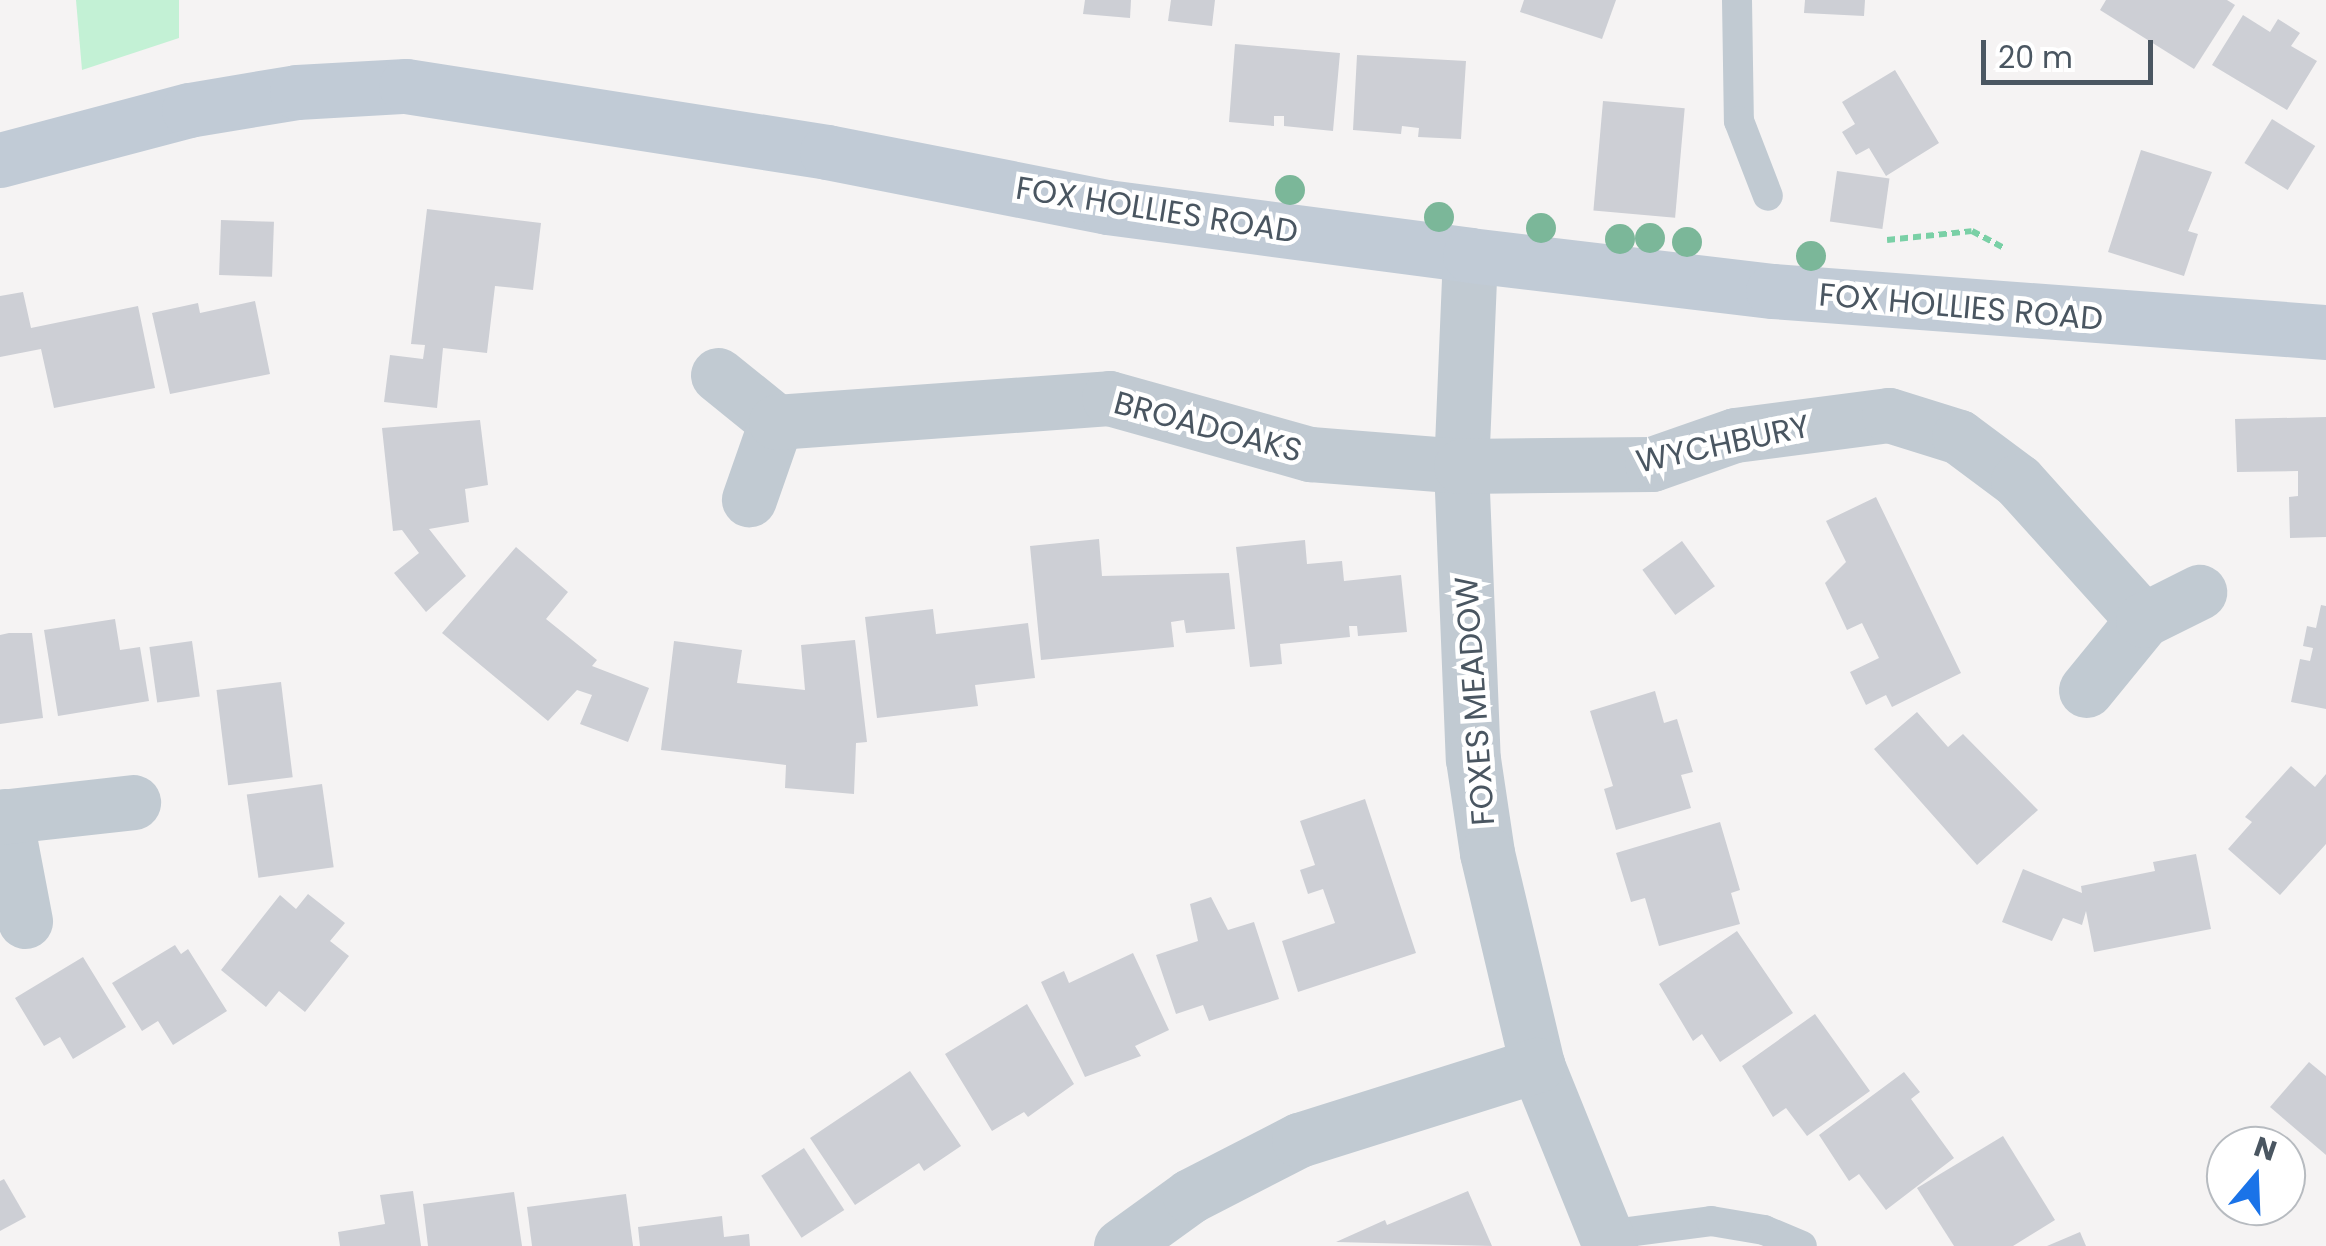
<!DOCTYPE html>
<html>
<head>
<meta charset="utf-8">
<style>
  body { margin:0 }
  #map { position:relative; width:2326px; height:1246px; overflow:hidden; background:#f5f3f3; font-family:Poppins,sans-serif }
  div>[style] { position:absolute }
  .green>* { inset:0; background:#c3f1d5 }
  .building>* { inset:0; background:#cdcfd5; transform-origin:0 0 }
  .path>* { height:6px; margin-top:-3px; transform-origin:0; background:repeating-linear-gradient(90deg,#7ad0a6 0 8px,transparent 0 13px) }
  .lane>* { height:30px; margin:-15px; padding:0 15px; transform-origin:15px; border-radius:15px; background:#c1cad2 }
  .street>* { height:55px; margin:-27.5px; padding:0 27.5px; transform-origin:27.5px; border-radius:27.5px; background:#c1cad2 }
  .secondary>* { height:55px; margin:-27.5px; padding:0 27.5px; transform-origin:27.5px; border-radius:27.5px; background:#c1cbd6 }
  .trees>* { width:30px; height:30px; margin:-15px; border-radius:50%; background:#7bb799 }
  span { translate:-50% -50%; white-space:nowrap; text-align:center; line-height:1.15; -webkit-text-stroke:9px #fff; paint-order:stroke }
  .street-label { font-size:32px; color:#4a5661 }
  .north { position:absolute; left:2206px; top:1126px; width:100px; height:100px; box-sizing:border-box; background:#fff; border:2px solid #b7bbc0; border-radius:50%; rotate:19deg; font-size:28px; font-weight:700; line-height:40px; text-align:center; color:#4a5661 }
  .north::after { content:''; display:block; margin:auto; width:35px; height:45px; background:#1a73e8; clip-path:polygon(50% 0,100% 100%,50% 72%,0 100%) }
  .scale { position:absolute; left:1981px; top:40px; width:172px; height:45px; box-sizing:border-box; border:5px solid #4a5661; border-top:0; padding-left:12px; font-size:30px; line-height:35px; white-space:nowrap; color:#4a5661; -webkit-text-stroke:8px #fff; paint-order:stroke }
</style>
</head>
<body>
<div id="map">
  <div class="green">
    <i style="clip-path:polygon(76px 0,179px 0,179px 38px,82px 70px)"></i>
  </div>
  <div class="building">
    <i style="clip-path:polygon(1085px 0,1131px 0,1130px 18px,1083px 14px)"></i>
    <i style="clip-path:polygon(1171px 0,1215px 0,1212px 26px,1168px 21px)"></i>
    <i style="clip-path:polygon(1524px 0,1616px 0,1602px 39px,1520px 12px)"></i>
    <i style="clip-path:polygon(1805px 0,1865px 0,1864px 16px,1804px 13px)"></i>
    <i style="clip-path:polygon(2106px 0,2227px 0,2235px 5px,2194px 69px,2100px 10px)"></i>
    <i style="clip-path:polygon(2243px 15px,2270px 32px,2278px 19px,2300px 33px,2291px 46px,2317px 61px,2287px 110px,2212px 65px)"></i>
    <i style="clip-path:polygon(1235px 44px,1340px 53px,1333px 131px,1284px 126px,1284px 116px,1274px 116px,1274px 126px,1229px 122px)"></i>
    <i style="clip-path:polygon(1357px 55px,1466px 61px,1461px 139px,1418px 137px,1419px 128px,1402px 126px,1401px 134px,1353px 130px)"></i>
    <i style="clip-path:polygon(1895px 70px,1939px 143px,1886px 176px,1869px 148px,1856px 155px,1842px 132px,1855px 124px,1842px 102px)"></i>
    <i style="left:1603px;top:101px;width:82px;height:110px;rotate:5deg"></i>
    <i style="left:2272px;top:119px;width:51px;height:52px;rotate:32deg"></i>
    <i style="clip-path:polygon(2141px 150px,2212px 172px,2188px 231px,2198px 234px,2184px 276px,2108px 252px)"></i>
    <i style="left:1837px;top:171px;width:53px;height:51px;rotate:8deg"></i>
    <i style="clip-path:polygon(427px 209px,541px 223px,533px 290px,495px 286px,487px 353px,443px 348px,437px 408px,384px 402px,390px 355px,423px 359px,425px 345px,411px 344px)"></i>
    <i style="left:221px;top:220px;width:53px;height:55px;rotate:2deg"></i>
    <i style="clip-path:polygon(23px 292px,31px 328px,138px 306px,155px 388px,54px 408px,41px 349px,0 357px,0 296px)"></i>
    <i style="clip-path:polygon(255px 301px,270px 374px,170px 394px,152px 313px,198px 303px,200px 313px)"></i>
    <i style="clip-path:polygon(2326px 417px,2326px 537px,2290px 538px,2289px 497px,2298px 496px,2298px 471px,2237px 472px,2235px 419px)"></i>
    <i style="clip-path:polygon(480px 420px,488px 485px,465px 489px,469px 522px,429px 529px,466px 576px,426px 612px,394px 573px,419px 553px,402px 530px,393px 531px,382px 428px)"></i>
    <i style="clip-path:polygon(1876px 497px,1961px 673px,1892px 707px,1886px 695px,1866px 705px,1850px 672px,1879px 658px,1862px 623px,1847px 630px,1825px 583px,1846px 562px,1826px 521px)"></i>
    <i style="clip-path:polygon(1099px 539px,1102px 576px,1229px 573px,1235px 629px,1186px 633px,1184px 620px,1171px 622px,1174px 647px,1041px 660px,1030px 546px)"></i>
    <i style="clip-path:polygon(1305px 540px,1307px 564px,1342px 561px,1344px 581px,1401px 575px,1407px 632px,1358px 636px,1357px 626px,1349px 626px,1350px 637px,1280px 644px,1282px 664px,1250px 667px,1236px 547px)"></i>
    <i style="left:1682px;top:541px;width:56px;height:49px;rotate:54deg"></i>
    <i style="clip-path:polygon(516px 547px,568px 592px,546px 619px,597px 660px,592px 666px,649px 688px,628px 742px,580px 724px,592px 695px,577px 690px,548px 721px,442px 633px)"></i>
    <i style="clip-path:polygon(2321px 605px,2326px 606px,2326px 709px,2291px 702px,2300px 659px,2310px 661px,2313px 648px,2303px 646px,2307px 626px,2316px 628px)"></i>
    <i style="clip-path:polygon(933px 609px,936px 634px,1028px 623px,1035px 678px,975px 685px,978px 706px,877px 718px,865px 617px)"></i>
    <i style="clip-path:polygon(115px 619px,120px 650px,140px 647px,149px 701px,58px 716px,44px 630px)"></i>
    <i style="clip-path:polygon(9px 633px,32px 633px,43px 718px,0 724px,0 635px)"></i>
    <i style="clip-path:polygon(855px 640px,867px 742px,856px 743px,854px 794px,785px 788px,786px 765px,661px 750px,674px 641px,742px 650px,737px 683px,805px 690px,801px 645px)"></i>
    <i style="left:192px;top:641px;width:56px;height:43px;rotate:82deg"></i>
    <i style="left:281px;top:682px;width:96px;height:65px;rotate:83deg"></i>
    <i style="clip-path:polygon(1655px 691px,1664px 723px,1677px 719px,1693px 772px,1681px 775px,1691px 808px,1616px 830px,1604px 789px,1613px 786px,1590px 711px)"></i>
    <i style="clip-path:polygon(1917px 712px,1948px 747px,1963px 734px,2038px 810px,1977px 865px,1874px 749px)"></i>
    <i style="clip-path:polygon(2291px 766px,2315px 787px,2326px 774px,2326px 844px,2280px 895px,2228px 849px,2252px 822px,2245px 817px)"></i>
    <i style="left:322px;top:784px;width:84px;height:76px;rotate:82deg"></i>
    <i style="clip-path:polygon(1365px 799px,1416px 953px,1298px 992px,1282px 941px,1335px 923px,1323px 889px,1308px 894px,1300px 870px,1315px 865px,1300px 821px)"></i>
    <i style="clip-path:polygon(1720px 822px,1740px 890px,1731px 893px,1740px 924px,1659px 946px,1645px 898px,1631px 902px,1616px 853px)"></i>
    <i style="clip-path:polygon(2196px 854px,2211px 929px,2094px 952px,2086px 911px,2082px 925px,2063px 918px,2052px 941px,2002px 922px,2023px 869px,2082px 893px,2081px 886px,2155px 871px,2153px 862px)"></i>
    <i style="clip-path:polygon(308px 894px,345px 923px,330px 941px,349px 956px,305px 1012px,279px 991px,266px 1007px,221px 970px,280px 895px,296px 909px)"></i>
    <i style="clip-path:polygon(1211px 897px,1228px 930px,1254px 922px,1279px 999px,1209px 1021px,1203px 1005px,1176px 1014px,1156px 955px,1198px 941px,1190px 904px)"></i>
    <i style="clip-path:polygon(1737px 931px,1793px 1013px,1720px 1062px,1702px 1034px,1693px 1041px,1659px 984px)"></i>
    <i style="clip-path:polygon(175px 945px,181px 954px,188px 949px,227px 1011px,173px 1045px,158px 1021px,142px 1031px,112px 983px)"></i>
    <i style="clip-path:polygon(1133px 953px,1169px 1030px,1135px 1046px,1141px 1056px,1085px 1077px,1041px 982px,1064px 971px,1069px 983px)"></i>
    <i style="clip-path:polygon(83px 957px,126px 1027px,73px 1059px,60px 1037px,44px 1046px,15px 998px)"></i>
    <i style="clip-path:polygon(1027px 1004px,1074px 1084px,1028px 1117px,1024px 1112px,992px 1131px,945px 1054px)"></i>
    <i style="clip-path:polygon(1815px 1014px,1870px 1091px,1807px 1136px,1786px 1108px,1773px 1117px,1742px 1066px)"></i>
    <i style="clip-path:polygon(2309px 1062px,2326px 1076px,2326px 1155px,2270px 1107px)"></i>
    <i style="clip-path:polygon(910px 1071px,961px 1146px,924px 1171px,919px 1163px,855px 1205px,810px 1138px)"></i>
    <i style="clip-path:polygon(1904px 1072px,1920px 1092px,1911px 1099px,1954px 1158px,1886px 1210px,1859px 1174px,1849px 1181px,1819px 1135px)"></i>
    <i style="clip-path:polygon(2003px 1136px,2055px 1220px,2013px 1246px,1954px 1246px,1917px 1188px)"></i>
    <i style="left:804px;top:1148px;width:74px;height:51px;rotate:57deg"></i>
    <i style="clip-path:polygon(4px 1179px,26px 1217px,0 1231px,0 1181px)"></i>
    <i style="clip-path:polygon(413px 1191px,421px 1246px,340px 1246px,338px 1232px,385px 1224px,380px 1195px)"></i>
    <i style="clip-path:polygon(1468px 1191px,1492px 1246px,1336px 1242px,1385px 1220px,1387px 1225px)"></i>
    <i style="clip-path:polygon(514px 1192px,522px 1246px,428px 1246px,423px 1204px)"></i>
    <i style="clip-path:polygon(626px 1194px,633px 1246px,532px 1246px,527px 1207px)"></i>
    <i style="clip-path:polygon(722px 1216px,724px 1237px,749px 1234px,750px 1246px,640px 1246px,638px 1227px)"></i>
    <i style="clip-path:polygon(2080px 1232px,2086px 1246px,2047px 1246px)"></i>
  </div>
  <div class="path">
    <i style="left:1887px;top:240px;width:85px;rotate:-6deg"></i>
    <i style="left:1972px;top:231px;width:36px;rotate:28deg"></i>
  </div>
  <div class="lane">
    <i style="left:1737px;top:0;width:121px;rotate:89.1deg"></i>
    <i style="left:1739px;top:121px;width:80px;rotate:68.9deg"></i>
    <i style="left:1605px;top:1235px;width:107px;rotate:-7.5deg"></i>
    <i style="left:1711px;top:1221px;width:54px;rotate:9.6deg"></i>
    <i style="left:1764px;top:1230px;width:41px;rotate:22.8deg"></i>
  </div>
  <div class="street">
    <i style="left:1470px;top:255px;width:211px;rotate:92.4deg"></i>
    <i style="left:1461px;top:466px;width:293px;rotate:87.7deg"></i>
    <i style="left:1473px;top:759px;width:95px;rotate:81.5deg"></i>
    <i style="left:1487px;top:853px;width:218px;rotate:76.7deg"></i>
    <i style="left:1537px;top:1065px;width:195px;rotate:68deg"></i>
    <i style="left:718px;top:375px;width:75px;rotate:39deg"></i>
    <i style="left:776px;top:422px;width:82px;rotate:109.3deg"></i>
    <i style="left:776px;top:422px;width:334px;rotate:-4.1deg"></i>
    <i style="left:1109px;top:398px;width:209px;rotate:15.6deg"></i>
    <i style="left:1310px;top:454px;width:151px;rotate:4.5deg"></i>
    <i style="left:1461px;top:466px;width:191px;rotate:-0.6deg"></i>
    <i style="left:1652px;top:464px;width:88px;rotate:-19.3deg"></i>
    <i style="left:1735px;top:435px;width:155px;rotate:-7.4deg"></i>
    <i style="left:1889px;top:415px;width:73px;rotate:17.4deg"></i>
    <i style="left:1959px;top:437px;width:74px;rotate:36.7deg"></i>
    <i style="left:2018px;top:481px;width:187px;rotate:48deg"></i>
    <i style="left:2086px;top:690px;width:90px;rotate:-50.8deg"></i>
    <i style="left:2143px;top:620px;width:63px;rotate:-26.6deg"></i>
    <i style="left:5px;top:816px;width:107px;rotate:79.2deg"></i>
    <i style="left:0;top:817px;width:134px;rotate:-6.4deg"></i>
    <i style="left:1121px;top:1246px;width:85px;rotate:-35.9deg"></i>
    <i style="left:1190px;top:1196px;width:123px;rotate:-27.2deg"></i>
    <i style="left:1299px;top:1140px;width:250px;rotate:-17.5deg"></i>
  </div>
  <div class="secondary">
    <i style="left:0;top:160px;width:196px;rotate:-14.8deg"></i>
    <i style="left:189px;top:110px;width:109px;rotate:-9.5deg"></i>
    <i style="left:297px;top:92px;width:109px;rotate:-3.2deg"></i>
    <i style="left:406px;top:86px;width:426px;rotate:8.9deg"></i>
    <i style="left:827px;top:152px;width:285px;rotate:11.1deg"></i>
    <i style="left:1107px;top:207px;width:366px;rotate:7.5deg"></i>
    <i style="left:1470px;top:255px;width:305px;rotate:6.8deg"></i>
    <i style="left:1773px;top:291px;width:555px;rotate:4.24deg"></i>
  </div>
  <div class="trees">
    <i style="left:1290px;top:190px"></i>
    <i style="left:1439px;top:217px"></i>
    <i style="left:1541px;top:228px"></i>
    <i style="left:1650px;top:238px"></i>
    <i style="left:1620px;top:239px"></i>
    <i style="left:1687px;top:242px"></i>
    <i style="left:1811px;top:256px"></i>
  </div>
  <div class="street-label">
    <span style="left:1157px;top:210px;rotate:9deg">FOX HOLLIES ROAD</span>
    <span style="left:1961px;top:307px;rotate:5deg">FOX HOLLIES ROAD</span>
    <span style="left:1208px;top:427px;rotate:15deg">BROADOAKS</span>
    <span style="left:1723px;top:444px;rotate:-12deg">WYCHBURY</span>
    <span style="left:1475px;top:701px;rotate:-94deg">FOXES MEADOW</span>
  </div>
  <div class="north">N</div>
  <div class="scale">20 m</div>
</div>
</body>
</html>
